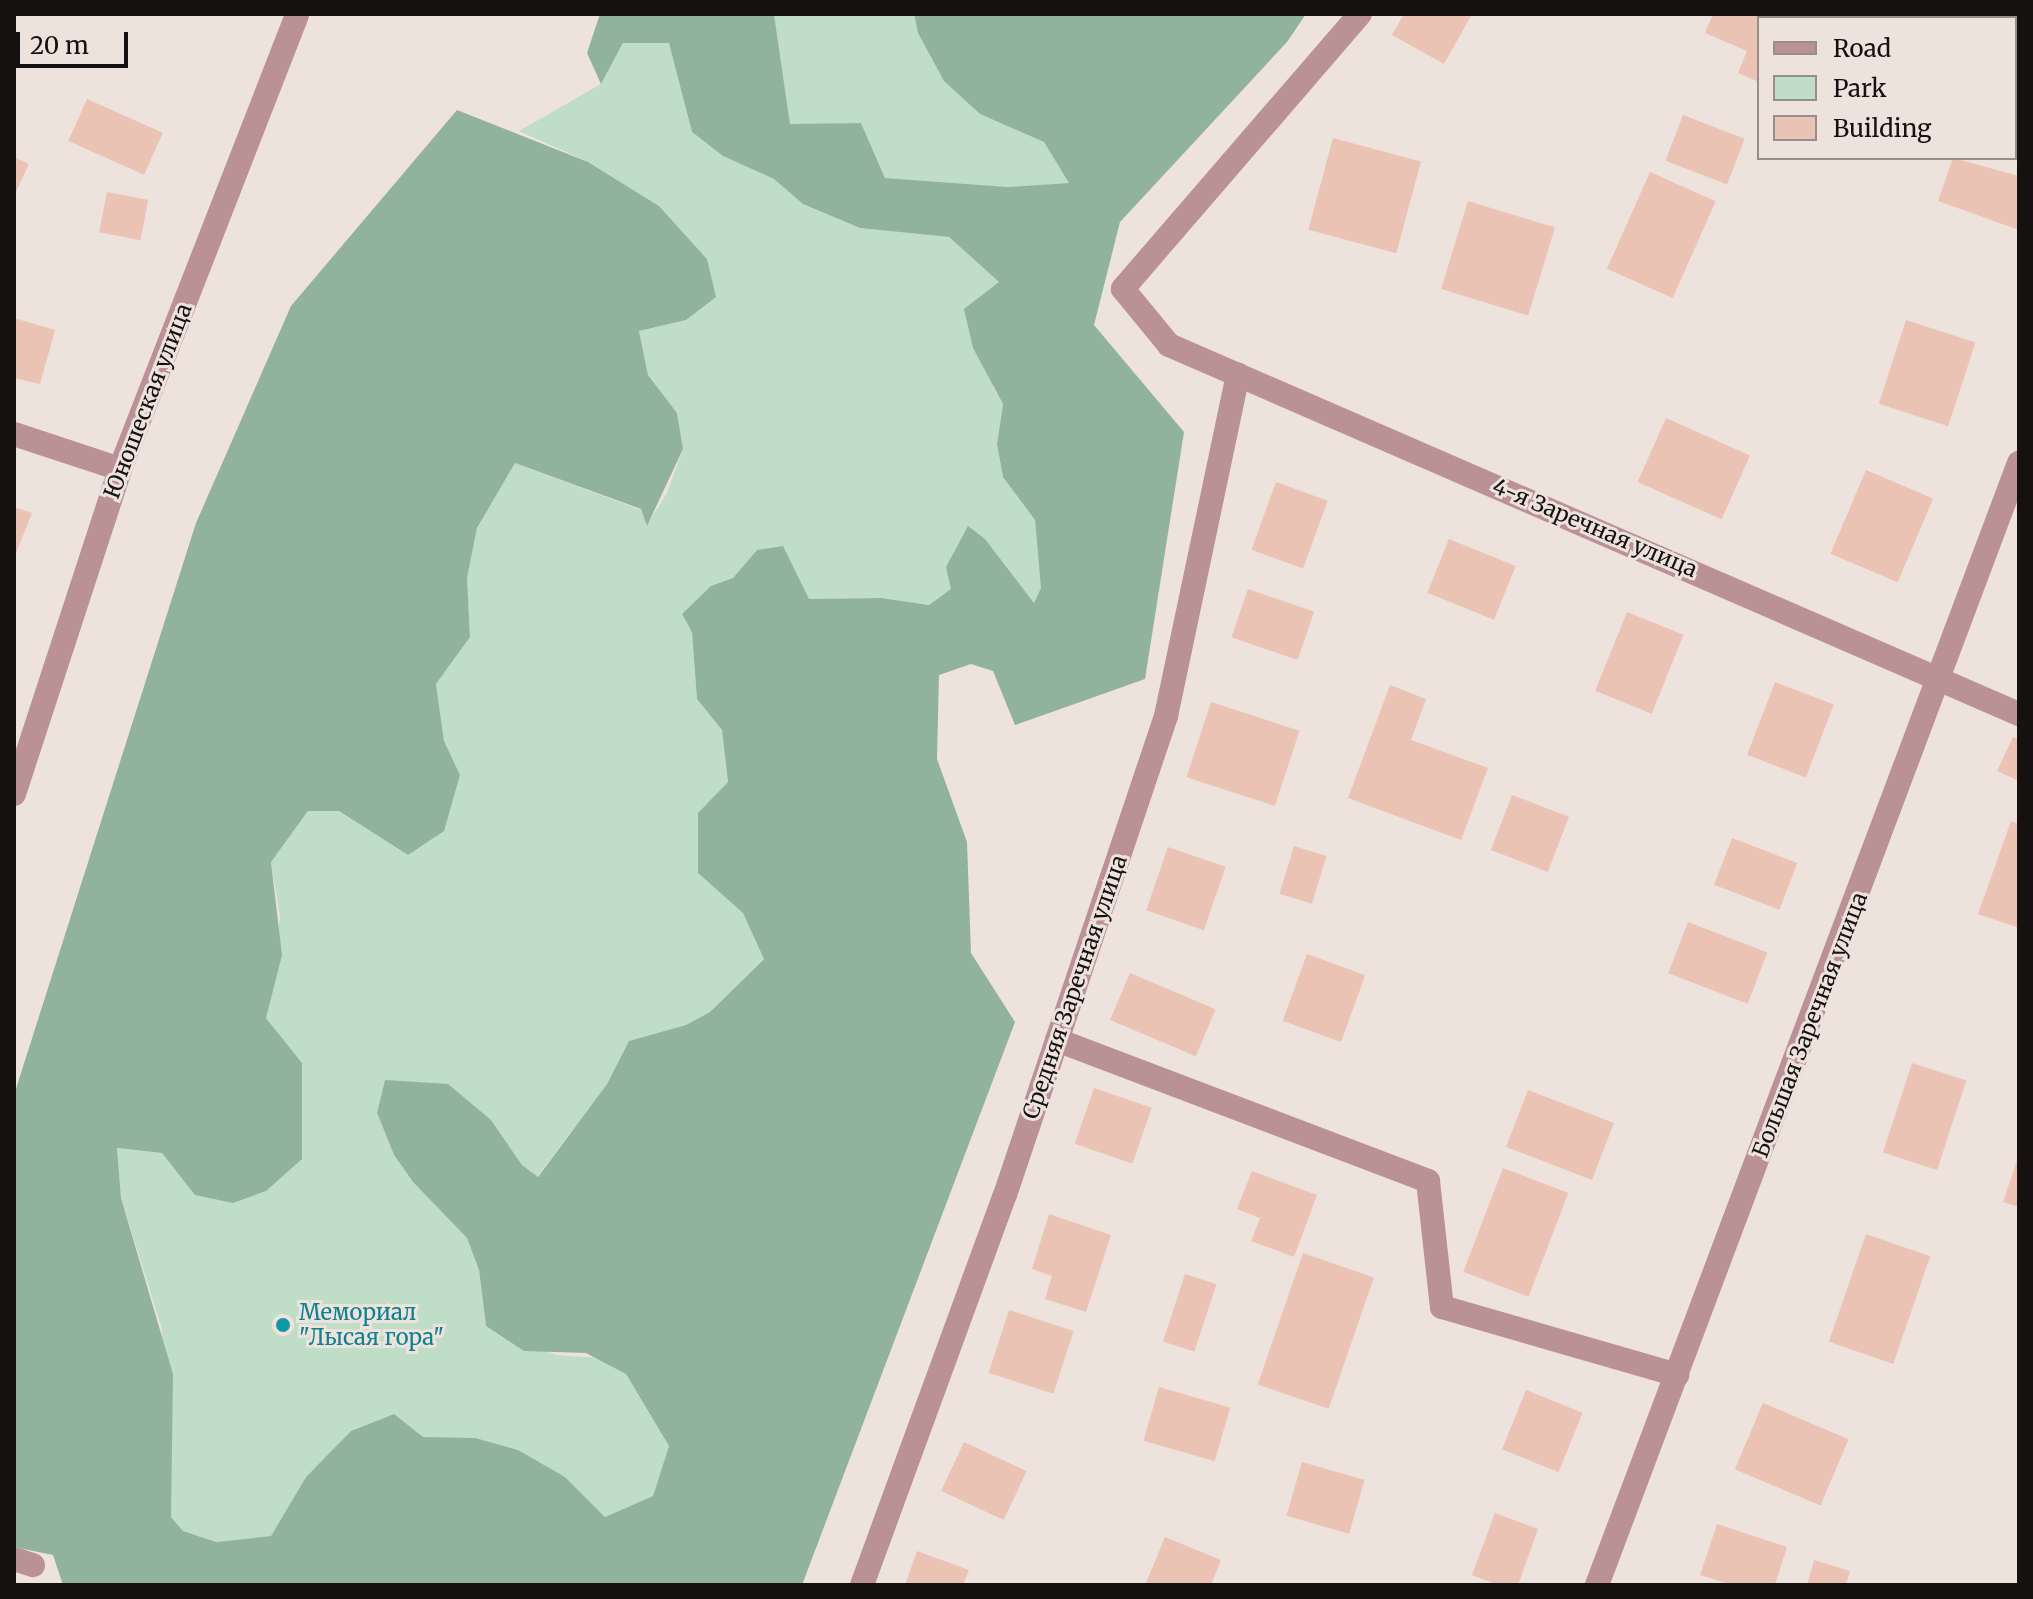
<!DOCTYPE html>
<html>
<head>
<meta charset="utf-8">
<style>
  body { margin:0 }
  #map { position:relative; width:2033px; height:1599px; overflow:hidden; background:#eee2dd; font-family:Merriweather,serif }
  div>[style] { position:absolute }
  .green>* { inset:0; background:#c0ddc8 }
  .forest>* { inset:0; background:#92b39b }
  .building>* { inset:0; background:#ebc3b4; transform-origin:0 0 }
  .minor>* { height:24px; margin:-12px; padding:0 12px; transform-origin:12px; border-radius:12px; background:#ba9195 }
  .dots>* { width:22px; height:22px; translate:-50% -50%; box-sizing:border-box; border:4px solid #eee2dd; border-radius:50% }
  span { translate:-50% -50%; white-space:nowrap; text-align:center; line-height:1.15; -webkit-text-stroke:6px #eee2dd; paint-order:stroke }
  .street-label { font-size:22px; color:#151110 }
  .culture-label { font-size:22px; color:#0d838f }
  .left { translate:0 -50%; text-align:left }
  .frame { position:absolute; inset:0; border:16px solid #151110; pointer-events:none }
  .legend { position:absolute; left:1757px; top:16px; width:260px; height:144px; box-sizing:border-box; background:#eee2dd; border:2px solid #978e8b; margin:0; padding:10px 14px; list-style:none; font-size:24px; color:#151110 }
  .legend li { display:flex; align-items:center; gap:16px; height:40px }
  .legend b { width:40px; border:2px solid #978e8b }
  .scale { position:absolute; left:16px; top:32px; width:112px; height:36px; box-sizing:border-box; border:4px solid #151110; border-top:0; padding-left:10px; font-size:24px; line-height:28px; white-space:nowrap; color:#151110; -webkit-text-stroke:6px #eee2dd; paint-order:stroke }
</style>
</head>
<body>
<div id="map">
  <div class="green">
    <i style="clip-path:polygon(774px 14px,914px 14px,918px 33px,980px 114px,1044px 142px,1070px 183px,1008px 187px,885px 178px,861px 123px,790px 125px)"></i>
    <i style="clip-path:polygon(623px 43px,670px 43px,692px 132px,723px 156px,774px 179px,803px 204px,860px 228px,949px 237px,1000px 283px,993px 387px,1003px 404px,997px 444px,1003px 477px,1035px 520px,1042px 588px,1034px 603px,985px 539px,951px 589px,929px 605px,881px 598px,809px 599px,757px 550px,733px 578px,711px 586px,692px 632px,697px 699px,722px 730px,728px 782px,698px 813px,698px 873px,743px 913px,764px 958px,710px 1012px,686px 1025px,629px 1041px,607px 1084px,537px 1177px,522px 1165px,491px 1120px,385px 1081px,377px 1114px,394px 1155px,413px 1182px,467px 1238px,479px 1270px,486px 1326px,556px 1355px,603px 1358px,626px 1374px,669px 1446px,653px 1496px,605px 1517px,565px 1477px,475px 1438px,423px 1438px,394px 1414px,351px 1431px,306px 1477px,271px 1536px,216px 1542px,183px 1531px,171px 1517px,162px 1329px,121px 1198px,117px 1148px,162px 1153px,195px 1194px,302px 1159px,302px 1063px,266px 1018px,280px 917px,271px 862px,308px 811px,339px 811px,408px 855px,460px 776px,444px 741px,436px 684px,470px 637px,467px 578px,477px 528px,515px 463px,641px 510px,647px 525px,667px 493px,683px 449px,677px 413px,648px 375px,639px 331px,686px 320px,707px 259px,659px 206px,588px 162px,519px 131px,601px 84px)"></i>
  </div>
  <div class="forest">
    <i style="clip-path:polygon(600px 14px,774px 14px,790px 124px,861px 123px,885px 178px,1008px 187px,1069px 183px,1044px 142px,980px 114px,944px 81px,918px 33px,914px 14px,1306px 14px,1287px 42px,1120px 222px,1094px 325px,1184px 432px,1145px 679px,1015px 725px,993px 671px,971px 664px,939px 675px,937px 759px,967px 842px,971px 953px,1015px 1022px,802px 1585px,63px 1585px,53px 1555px,14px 1547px,14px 1095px,196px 523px,291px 306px,457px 110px,588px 162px,659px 206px,707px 259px,716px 297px,686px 320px,639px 331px,648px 375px,677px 413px,683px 449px,647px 526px,641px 509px,515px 463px,477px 528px,467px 578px,470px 637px,436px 684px,444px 741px,460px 775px,444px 831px,408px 855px,339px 811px,308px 811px,271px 862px,282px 955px,266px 1018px,302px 1063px,302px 1159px,266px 1191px,233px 1203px,195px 1195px,162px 1153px,117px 1148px,121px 1198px,173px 1374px,171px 1517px,183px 1531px,216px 1542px,271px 1536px,306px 1477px,351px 1431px,394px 1414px,423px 1437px,475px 1438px,518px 1450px,565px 1477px,605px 1517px,653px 1496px,669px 1446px,626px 1374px,586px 1353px,524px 1351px,486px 1326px,479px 1270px,467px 1238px,413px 1182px,394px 1155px,377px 1113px,385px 1080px,448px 1084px,491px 1120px,522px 1165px,538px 1177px,607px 1084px,629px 1041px,686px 1025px,710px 1012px,764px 959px,743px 913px,698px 873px,698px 813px,728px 782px,722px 730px,697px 699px,692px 632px,682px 614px,711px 586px,733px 578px,757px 550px,783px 546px,809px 599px,881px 598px,929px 605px,951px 589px,946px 567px,968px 526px,985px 539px,1034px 603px,1041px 588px,1035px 520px,1003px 477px,997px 444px,1003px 404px,973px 348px,964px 309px,999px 282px,949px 237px,860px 228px,803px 204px,774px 179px,723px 156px,692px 132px,669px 43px,623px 43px,601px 84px,587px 53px)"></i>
  </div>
  <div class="building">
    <i style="clip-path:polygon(1404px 14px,1472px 14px,1444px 64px,1392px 35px)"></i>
    <i style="clip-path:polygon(1713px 14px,1816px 14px,1759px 18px,1759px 82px,1738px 73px,1747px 51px,1705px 33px)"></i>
    <i style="left:87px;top:99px;width:83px;height:46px;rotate:24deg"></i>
    <i style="left:2015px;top:107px;width:4px;height:42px;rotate:14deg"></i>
    <i style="left:1683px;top:115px;width:66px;height:49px;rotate:21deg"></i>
    <i style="left:1333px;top:138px;width:91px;height:95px;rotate:15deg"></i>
    <i style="clip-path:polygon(14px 157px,29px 164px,14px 196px)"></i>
    <i style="clip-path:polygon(1953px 158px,2019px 176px,2019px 230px,1938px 201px)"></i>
    <i style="left:1650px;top:172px;width:72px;height:106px;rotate:24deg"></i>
    <i style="left:107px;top:192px;width:42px;height:41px;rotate:11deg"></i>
    <i style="left:1468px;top:201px;width:91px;height:92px;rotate:17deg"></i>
    <i style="clip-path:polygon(14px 318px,55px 330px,40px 384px,14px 378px)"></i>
    <i style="left:1906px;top:320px;width:73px;height:88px;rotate:18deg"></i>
    <i style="left:1666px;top:418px;width:92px;height:70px;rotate:24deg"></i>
    <i style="left:1866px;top:470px;width:73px;height:91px;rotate:23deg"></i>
    <i style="left:1276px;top:482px;width:55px;height:72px;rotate:20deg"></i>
    <i style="clip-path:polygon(14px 507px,32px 513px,14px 558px)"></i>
    <i style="left:1449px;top:539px;width:72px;height:58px;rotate:22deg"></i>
    <i style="left:1248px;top:589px;width:70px;height:51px;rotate:19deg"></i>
    <i style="left:1627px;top:612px;width:61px;height:85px;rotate:22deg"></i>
    <i style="left:1775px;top:682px;width:63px;height:78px;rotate:21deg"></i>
    <i style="clip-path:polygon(1390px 685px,1426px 699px,1411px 740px,1488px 768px,1461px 840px,1348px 798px)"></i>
    <i style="left:1211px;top:702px;width:93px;height:79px;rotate:18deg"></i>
    <i style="clip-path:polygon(2013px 737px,2019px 740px,2019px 781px,1997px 771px)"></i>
    <i style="left:1512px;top:795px;width:61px;height:59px;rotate:21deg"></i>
    <i style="clip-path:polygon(2011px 821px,2019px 824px,2019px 928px,1978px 914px)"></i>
    <i style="left:1732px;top:838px;width:70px;height:50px;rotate:21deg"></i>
    <i style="left:1294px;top:846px;width:34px;height:50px;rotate:17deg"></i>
    <i style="left:1168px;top:847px;width:61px;height:67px;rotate:19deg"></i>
    <i style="left:1688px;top:922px;width:85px;height:55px;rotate:21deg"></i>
    <i style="left:1307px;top:954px;width:62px;height:71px;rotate:20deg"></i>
    <i style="left:1130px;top:973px;width:93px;height:51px;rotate:23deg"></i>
    <i style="left:1912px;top:1063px;width:57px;height:94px;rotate:18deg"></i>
    <i style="left:1094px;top:1088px;width:61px;height:59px;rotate:19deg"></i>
    <i style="left:1528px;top:1090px;width:92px;height:61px;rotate:21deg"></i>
    <i style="clip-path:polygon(2018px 1157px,2019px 1157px,2019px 1207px,2003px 1202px)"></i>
    <i style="left:1503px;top:1168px;width:70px;height:111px;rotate:21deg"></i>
    <i style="clip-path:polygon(1252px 1171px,1317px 1195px,1294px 1257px,1251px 1241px,1260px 1218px,1237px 1209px)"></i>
    <i style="clip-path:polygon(1049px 1214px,1111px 1235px,1086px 1312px,1045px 1299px,1052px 1276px,1032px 1269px)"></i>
    <i style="left:1866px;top:1234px;width:68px;height:114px;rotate:19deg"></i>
    <i style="left:1303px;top:1253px;width:75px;height:139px;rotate:19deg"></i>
    <i style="left:1185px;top:1274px;width:33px;height:71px;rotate:18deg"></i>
    <i style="left:1009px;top:1310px;width:68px;height:66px;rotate:18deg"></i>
    <i style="left:1159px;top:1387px;width:74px;height:56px;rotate:16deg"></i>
    <i style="left:1526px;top:1390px;width:61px;height:64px;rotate:22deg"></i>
    <i style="left:1763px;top:1403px;width:93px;height:72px;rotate:23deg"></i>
    <i style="left:964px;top:1442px;width:69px;height:54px;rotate:25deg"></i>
    <i style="left:1302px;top:1462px;width:65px;height:56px;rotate:16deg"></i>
    <i style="clip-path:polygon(1495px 1513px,1538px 1529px,1518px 1585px,1498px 1585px,1472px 1575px)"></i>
    <i style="clip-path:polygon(1717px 1524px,1787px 1547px,1775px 1585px,1732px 1585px,1700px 1575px)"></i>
    <i style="clip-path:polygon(1165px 1537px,1221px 1560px,1211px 1585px,1145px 1585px)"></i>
    <i style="clip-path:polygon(917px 1551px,969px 1570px,963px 1585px,905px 1585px)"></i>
    <i style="clip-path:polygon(1814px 1560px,1850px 1571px,1846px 1585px,1807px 1585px)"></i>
  </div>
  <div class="minor">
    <i style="left:1360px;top:14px;width:363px;rotate:130.8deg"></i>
    <i style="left:1123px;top:289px;width:72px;rotate:50.6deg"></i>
    <i style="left:1169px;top:345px;width:927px;rotate:23.47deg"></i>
    <i style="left:14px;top:434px;width:112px;rotate:18.3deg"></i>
    <i style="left:14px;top:794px;width:342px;rotate:-71.9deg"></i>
    <i style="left:120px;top:469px;width:488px;rotate:-68.7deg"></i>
    <i style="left:1057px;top:1040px;width:397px;rotate:20.8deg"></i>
    <i style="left:1428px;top:1181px;width:127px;rotate:83.7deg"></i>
    <i style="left:1442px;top:1307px;width:245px;rotate:16.1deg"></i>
    <i style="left:14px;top:1559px;width:20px;rotate:18deg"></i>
    <i style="left:862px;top:1585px;width:415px;rotate:-69.9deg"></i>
    <i style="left:1005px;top:1195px;width:505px;rotate:-71.42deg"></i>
    <i style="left:1166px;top:716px;width:349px;rotate:-78.1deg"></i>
    <i style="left:1597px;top:1585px;width:1199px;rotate:-69.39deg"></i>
  </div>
  <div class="dots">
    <i style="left:283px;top:1325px;background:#0f9aa8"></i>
  </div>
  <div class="street-label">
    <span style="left:148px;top:401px;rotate:-69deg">Юношеская улица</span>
    <span style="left:1595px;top:528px;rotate:23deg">4-я Заречная улица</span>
    <span style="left:1075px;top:987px;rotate:-71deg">Средняя Заречная улица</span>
    <span style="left:1810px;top:1025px;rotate:-69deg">Большая Заречная улица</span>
  </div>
  <div class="culture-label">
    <span class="left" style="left:299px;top:1325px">Мемориал<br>"Лысая гора"</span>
  </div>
  <div class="frame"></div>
  <ul class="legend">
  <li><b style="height:10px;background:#ba9195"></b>Road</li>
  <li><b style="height:22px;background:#c0ddc8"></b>Park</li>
  <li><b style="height:22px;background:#ebc3b4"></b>Building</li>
  </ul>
  <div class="scale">20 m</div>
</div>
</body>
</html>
